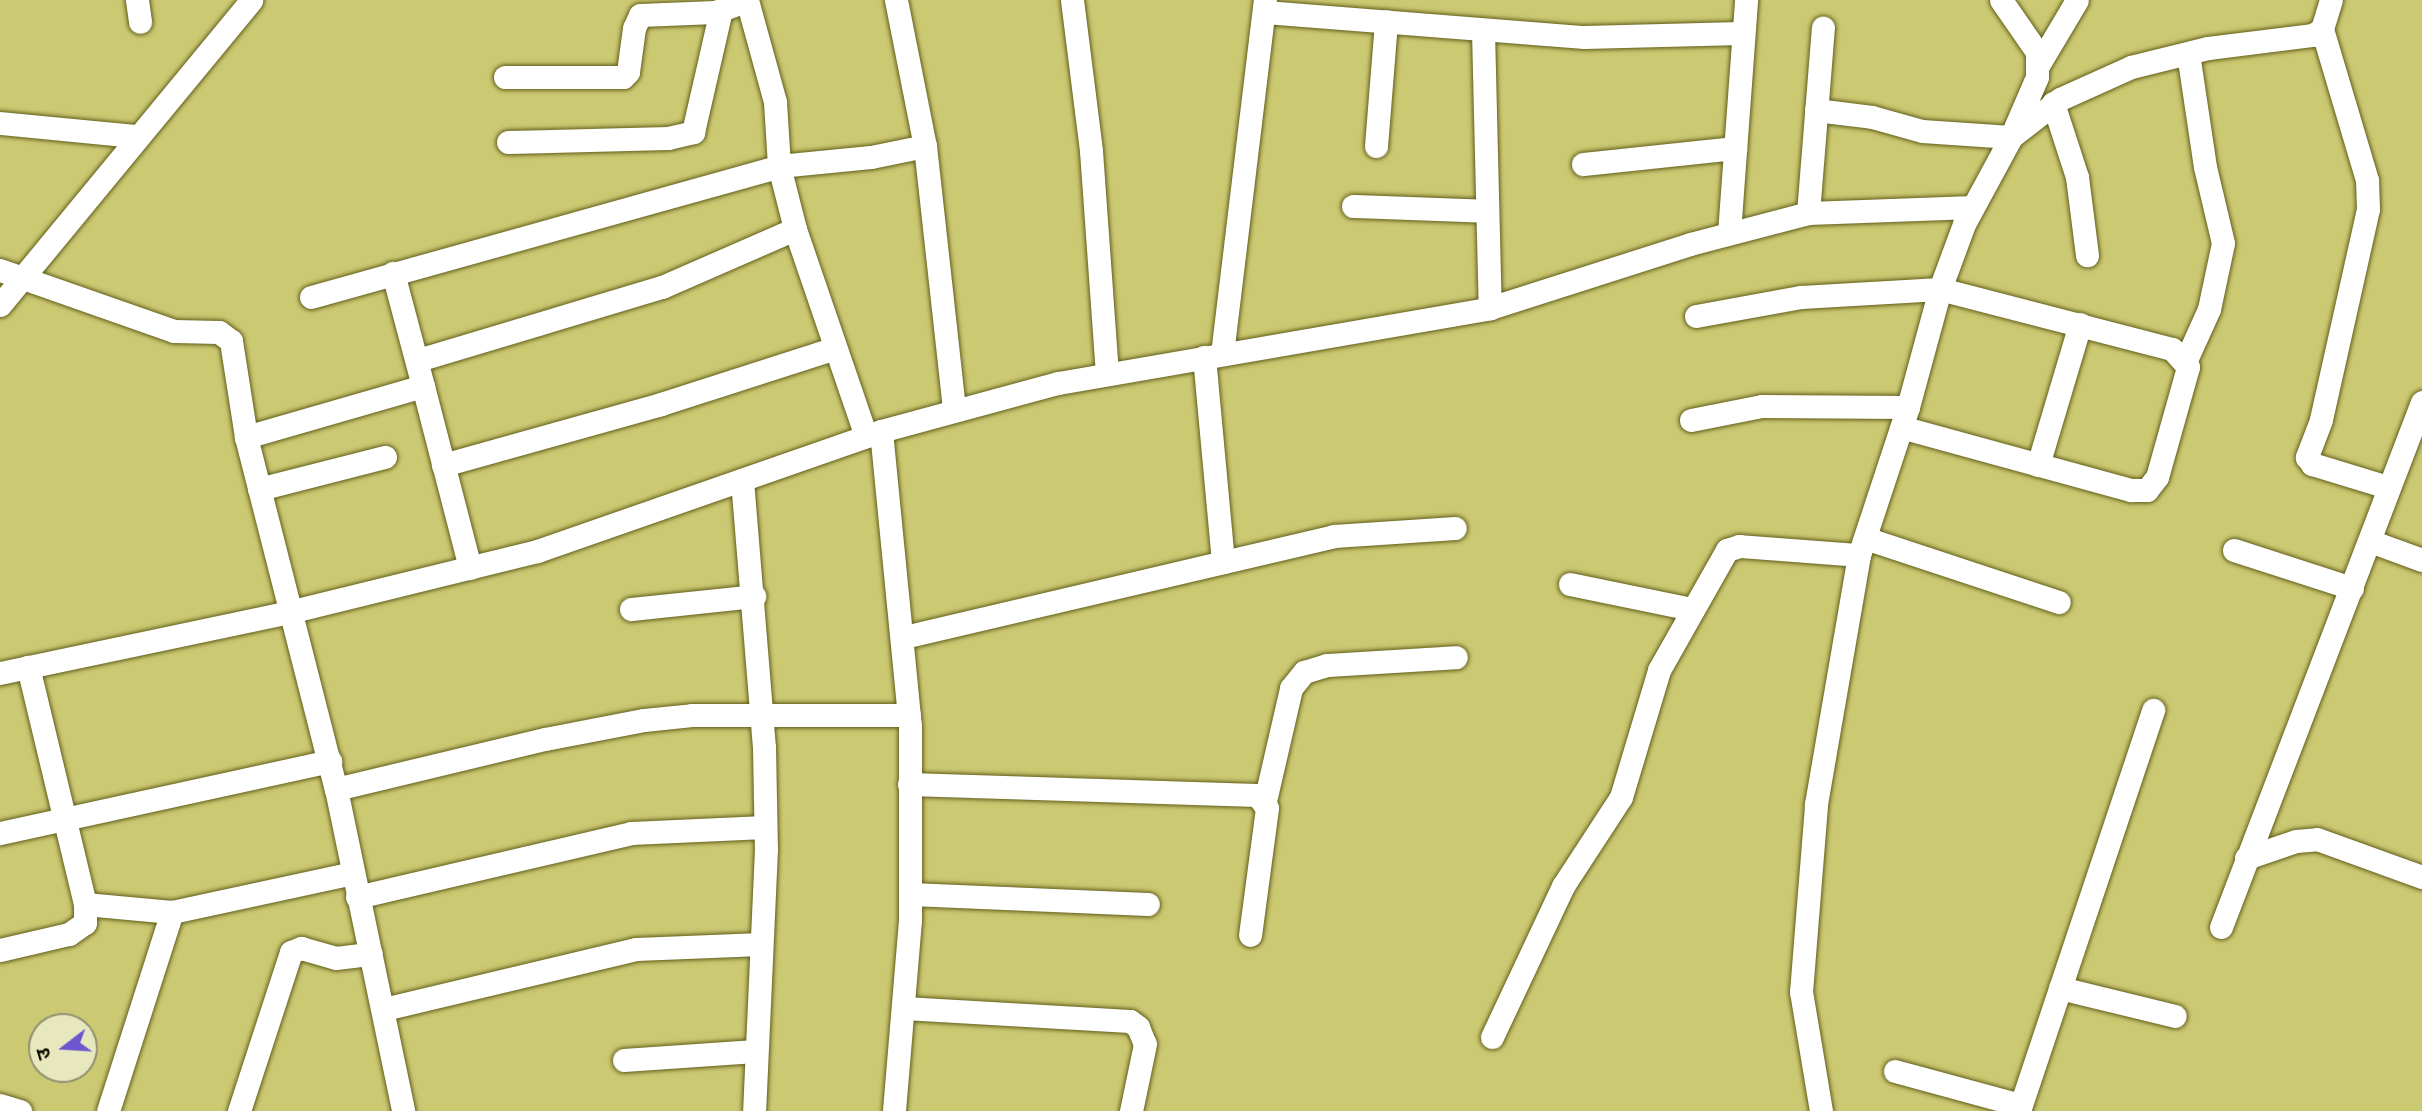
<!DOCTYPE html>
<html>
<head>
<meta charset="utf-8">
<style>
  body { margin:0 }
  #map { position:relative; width:2422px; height:1111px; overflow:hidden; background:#ccc973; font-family:"Sofia Sans Condensed","Noto Sans Devanagari",sans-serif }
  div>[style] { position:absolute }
  .roads { filter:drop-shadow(0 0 2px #625f1b) drop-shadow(0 0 2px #625f1b) }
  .minor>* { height:23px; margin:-11.5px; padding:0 11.5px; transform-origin:11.5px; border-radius:11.5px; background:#fff }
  span { translate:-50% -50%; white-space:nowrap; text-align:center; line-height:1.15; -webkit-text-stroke:5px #e8e8be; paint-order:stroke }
  .north { position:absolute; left:28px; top:1013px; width:70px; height:70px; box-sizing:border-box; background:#e8e8be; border:2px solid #919072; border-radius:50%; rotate:253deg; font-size:19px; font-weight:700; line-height:28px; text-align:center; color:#0f0d00 }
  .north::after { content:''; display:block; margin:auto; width:24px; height:32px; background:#6c57d1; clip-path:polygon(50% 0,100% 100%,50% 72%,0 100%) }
</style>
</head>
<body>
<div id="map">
  <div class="roads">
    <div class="minor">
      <i style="left:137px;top:0;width:22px;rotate:82deg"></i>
      <i style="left:747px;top:0;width:106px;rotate:74.6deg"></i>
      <i style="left:775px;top:102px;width:64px;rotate:86.4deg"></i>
      <i style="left:779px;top:166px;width:65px;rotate:75.7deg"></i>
      <i style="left:795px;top:229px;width:219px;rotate:71.1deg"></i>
      <i style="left:896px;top:0;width:149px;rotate:78.8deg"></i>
      <i style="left:925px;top:146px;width:266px;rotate:83.7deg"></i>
      <i style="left:1072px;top:0;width:152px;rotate:82.8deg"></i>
      <i style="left:1091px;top:151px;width:223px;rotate:85.9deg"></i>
      <i style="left:1265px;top:12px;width:320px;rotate:4.5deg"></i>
      <i style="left:1584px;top:37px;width:157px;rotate:-1.5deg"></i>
      <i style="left:2322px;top:29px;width:158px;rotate:73.4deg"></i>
      <i style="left:2367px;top:180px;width:29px;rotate:88deg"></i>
      <i style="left:2368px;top:209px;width:216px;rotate:102.6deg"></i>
      <i style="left:2321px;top:420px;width:40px;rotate:111deg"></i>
      <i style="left:2307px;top:457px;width:9px;rotate:54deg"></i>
      <i style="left:2312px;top:464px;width:78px;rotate:17deg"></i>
      <i style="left:1483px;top:31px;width:277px;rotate:88.6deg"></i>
      <i style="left:2039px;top:64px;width:74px;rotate:-59.3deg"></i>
      <i style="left:505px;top:77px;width:118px"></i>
      <i style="left:623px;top:77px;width:7px;rotate:-45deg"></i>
      <i style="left:628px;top:72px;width:44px;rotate:-82.2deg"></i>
      <i style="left:634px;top:28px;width:14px;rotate:-65deg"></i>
      <i style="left:640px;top:15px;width:75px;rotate:-2.3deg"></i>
      <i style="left:715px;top:12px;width:20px;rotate:-20deg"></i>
      <i style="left:2053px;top:103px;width:78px;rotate:72deg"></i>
      <i style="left:2077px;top:177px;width:79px;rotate:82.7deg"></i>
      <i style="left:1816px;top:110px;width:56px;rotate:7.1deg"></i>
      <i style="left:1872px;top:117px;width:52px;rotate:15.6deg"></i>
      <i style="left:1922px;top:131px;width:89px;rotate:3.9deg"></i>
      <i style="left:2011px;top:137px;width:62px;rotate:-37.8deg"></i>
      <i style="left:2060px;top:99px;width:78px;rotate:-24.3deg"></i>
      <i style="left:2131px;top:67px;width:79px;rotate:-13.9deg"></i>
      <i style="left:2208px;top:48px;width:106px;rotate:-7.1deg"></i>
      <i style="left:2313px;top:35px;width:11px;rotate:-34deg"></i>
      <i style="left:2322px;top:29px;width:30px;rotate:-73deg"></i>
      <i style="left:0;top:123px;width:137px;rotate:5.5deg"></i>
      <i style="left:508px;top:142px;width:160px;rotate:-1.4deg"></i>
      <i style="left:668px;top:138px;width:26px;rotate:-13deg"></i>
      <i style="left:693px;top:132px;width:125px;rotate:-77.1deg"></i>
      <i style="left:1376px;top:146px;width:125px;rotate:-85.4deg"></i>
      <i style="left:1583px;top:164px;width:153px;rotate:-6deg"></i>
      <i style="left:1353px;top:206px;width:134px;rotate:2.1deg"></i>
      <i style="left:1808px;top:213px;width:186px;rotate:-85.4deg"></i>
      <i style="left:1729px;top:233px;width:234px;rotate:-85.8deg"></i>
      <i style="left:0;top:270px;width:184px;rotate:19.3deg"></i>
      <i style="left:174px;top:331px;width:45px;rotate:1.3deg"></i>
      <i style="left:219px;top:332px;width:15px;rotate:37deg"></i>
      <i style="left:231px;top:341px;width:97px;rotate:81.1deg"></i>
      <i style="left:246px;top:437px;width:363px;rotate:75.7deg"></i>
      <i style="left:336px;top:789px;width:329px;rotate:78.2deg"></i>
      <i style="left:311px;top:297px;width:486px;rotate:-15.6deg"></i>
      <i style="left:779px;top:166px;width:92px;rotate:-5.6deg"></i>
      <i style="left:871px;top:157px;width:55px;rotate:-11.5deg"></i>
      <i style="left:0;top:305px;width:395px;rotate:-50.5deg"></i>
      <i style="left:1696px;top:316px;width:107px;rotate:-10.3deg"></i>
      <i style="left:1801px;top:297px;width:139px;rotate:-3.3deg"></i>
      <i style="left:1940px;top:289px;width:240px;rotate:14.5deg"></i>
      <i style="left:2172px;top:349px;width:24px;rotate:48deg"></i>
      <i style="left:2188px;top:367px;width:114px;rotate:105.7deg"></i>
      <i style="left:2157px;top:477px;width:16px;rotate:128deg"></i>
      <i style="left:2147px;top:490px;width:16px;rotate:180deg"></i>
      <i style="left:2131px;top:490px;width:238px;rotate:-164.7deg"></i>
      <i style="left:1222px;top:354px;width:357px;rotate:-83.1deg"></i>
      <i style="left:1204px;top:357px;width:206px;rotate:84.7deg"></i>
      <i style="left:418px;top:360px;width:255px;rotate:-16.7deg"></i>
      <i style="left:662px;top:287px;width:145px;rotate:-23.6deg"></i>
      <i style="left:2186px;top:360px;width:56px;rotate:-65.7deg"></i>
      <i style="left:2209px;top:309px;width:67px;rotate:-78deg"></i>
      <i style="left:2223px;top:243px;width:78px;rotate:-103.3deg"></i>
      <i style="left:2205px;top:167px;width:115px;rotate:-98.5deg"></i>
      <i style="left:423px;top:386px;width:188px;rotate:75.5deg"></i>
      <i style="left:1691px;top:420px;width:72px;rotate:-11.2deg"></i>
      <i style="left:1762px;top:406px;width:146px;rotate:0.4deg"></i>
      <i style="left:881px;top:431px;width:295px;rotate:84.4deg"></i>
      <i style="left:910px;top:725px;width:195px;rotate:90deg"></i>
      <i style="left:910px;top:920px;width:192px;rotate:94.8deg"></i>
      <i style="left:246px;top:437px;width:184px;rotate:-16.1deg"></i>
      <i style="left:423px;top:386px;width:117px;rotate:-104.9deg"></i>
      <i style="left:443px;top:465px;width:226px;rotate:-15.6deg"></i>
      <i style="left:661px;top:404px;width:183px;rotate:-17.8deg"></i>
      <i style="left:2038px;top:465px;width:147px;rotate:-73.4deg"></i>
      <i style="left:742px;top:480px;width:268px;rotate:85.3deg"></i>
      <i style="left:764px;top:747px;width:102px;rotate:88.9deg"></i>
      <i style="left:766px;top:849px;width:262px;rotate:92.6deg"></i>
      <i style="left:259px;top:489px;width:130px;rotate:-14.3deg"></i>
      <i style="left:1865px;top:538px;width:204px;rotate:18.3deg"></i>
      <i style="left:2370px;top:541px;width:55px;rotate:20.1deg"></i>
      <i style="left:2234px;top:550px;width:124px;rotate:17.9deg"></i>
      <i style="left:1570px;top:584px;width:125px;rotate:11.6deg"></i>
      <i style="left:631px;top:609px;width:124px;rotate:-6deg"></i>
      <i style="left:904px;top:637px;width:442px;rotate:-13.2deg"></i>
      <i style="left:1334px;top:536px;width:121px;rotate:-3.8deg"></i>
      <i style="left:0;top:673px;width:299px;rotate:-11.9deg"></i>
      <i style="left:293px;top:611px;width:251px;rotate:-13.8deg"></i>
      <i style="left:537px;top:551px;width:364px;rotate:-19.2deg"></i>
      <i style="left:881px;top:431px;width:183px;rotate:-15.2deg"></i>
      <i style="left:1058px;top:383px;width:438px;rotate:-9.8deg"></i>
      <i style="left:1490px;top:308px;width:210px;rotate:-17.7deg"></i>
      <i style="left:1690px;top:244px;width:122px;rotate:-14.7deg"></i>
      <i style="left:1808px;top:213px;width:165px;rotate:-2.1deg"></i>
      <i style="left:909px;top:784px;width:348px;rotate:1.8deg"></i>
      <i style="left:1257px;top:795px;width:16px;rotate:52deg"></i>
      <i style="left:1267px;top:808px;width:128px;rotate:97.6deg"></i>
      <i style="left:336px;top:789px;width:215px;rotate:-13.5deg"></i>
      <i style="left:545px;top:739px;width:101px;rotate:-10.9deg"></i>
      <i style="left:644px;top:720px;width:48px;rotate:-5.9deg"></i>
      <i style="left:692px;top:715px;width:217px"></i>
      <i style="left:1265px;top:801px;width:116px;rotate:-77deg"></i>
      <i style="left:1291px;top:688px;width:21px;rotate:-51deg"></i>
      <i style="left:1304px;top:672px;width:24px;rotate:-17deg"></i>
      <i style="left:1327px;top:665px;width:129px;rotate:-3.5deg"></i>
      <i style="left:0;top:833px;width:338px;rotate:-12.3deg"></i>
      <i style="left:2246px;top:858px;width:53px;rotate:-18.8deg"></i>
      <i style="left:2296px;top:841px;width:21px;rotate:-5deg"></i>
      <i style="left:2317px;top:839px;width:112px;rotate:19.9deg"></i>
      <i style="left:910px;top:894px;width:238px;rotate:2.4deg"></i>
      <i style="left:357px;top:897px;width:281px;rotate:-13.1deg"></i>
      <i style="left:631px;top:833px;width:134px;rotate:-2.6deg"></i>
      <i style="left:85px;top:904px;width:87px;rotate:5.3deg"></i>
      <i style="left:172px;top:912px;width:185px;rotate:-12.2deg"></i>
      <i style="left:2221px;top:927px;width:562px;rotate:-69.05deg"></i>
      <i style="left:0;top:950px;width:71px;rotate:-13.1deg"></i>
      <i style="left:69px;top:934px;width:19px;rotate:-35deg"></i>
      <i style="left:85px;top:923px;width:19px;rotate:-90deg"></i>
      <i style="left:85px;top:904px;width:244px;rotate:-103.5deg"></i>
      <i style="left:2060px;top:988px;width:118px;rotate:13.7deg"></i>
      <i style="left:904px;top:1008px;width:226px;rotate:3.3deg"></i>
      <i style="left:1130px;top:1021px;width:10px;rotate:37deg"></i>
      <i style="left:1138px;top:1027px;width:18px;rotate:68deg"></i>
      <i style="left:1145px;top:1044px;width:68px;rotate:101.8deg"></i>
      <i style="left:384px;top:1009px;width:259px;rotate:-13.4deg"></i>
      <i style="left:636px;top:949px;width:125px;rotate:-2.3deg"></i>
      <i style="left:1492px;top:1037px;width:167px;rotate:-64.8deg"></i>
      <i style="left:1563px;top:886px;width:106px;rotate:-56.9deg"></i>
      <i style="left:1621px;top:797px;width:133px;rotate:-73.3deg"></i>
      <i style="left:1659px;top:670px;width:138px;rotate:-60.5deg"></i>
      <i style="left:1727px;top:550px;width:13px;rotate:-18deg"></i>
      <i style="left:1739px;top:546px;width:120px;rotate:4.3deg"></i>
      <i style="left:624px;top:1060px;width:131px;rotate:-3.9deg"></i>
      <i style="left:1895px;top:1071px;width:130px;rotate:15.2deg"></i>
      <i style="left:0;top:1105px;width:21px;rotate:17deg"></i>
      <i style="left:108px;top:1111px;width:209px;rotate:-72.2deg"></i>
      <i style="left:239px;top:1111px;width:167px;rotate:-71.9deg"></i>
      <i style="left:291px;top:952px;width:11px;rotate:-22deg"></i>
      <i style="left:301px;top:948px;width:36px;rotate:16deg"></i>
      <i style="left:336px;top:958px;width:35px;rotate:-7deg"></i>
      <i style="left:1821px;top:1111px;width:121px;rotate:-99.5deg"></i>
      <i style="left:1801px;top:992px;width:189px;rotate:-85.4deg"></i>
      <i style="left:1816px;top:804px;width:253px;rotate:-80.2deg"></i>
      <i style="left:1859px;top:555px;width:156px;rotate:-71.7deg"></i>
      <i style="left:1908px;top:407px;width:122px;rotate:-74.8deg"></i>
      <i style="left:1940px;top:289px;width:69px;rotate:-69.7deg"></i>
      <i style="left:1964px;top:224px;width:99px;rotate:-61.6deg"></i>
      <i style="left:2011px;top:137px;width:65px;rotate:-66.6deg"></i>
      <i style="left:2037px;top:77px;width:25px;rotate:-90deg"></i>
      <i style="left:2037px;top:52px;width:63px;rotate:-124.7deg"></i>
      <i style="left:2019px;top:1111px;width:423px;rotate:-71.5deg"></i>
    </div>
  </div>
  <div class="north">उ</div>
</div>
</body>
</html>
